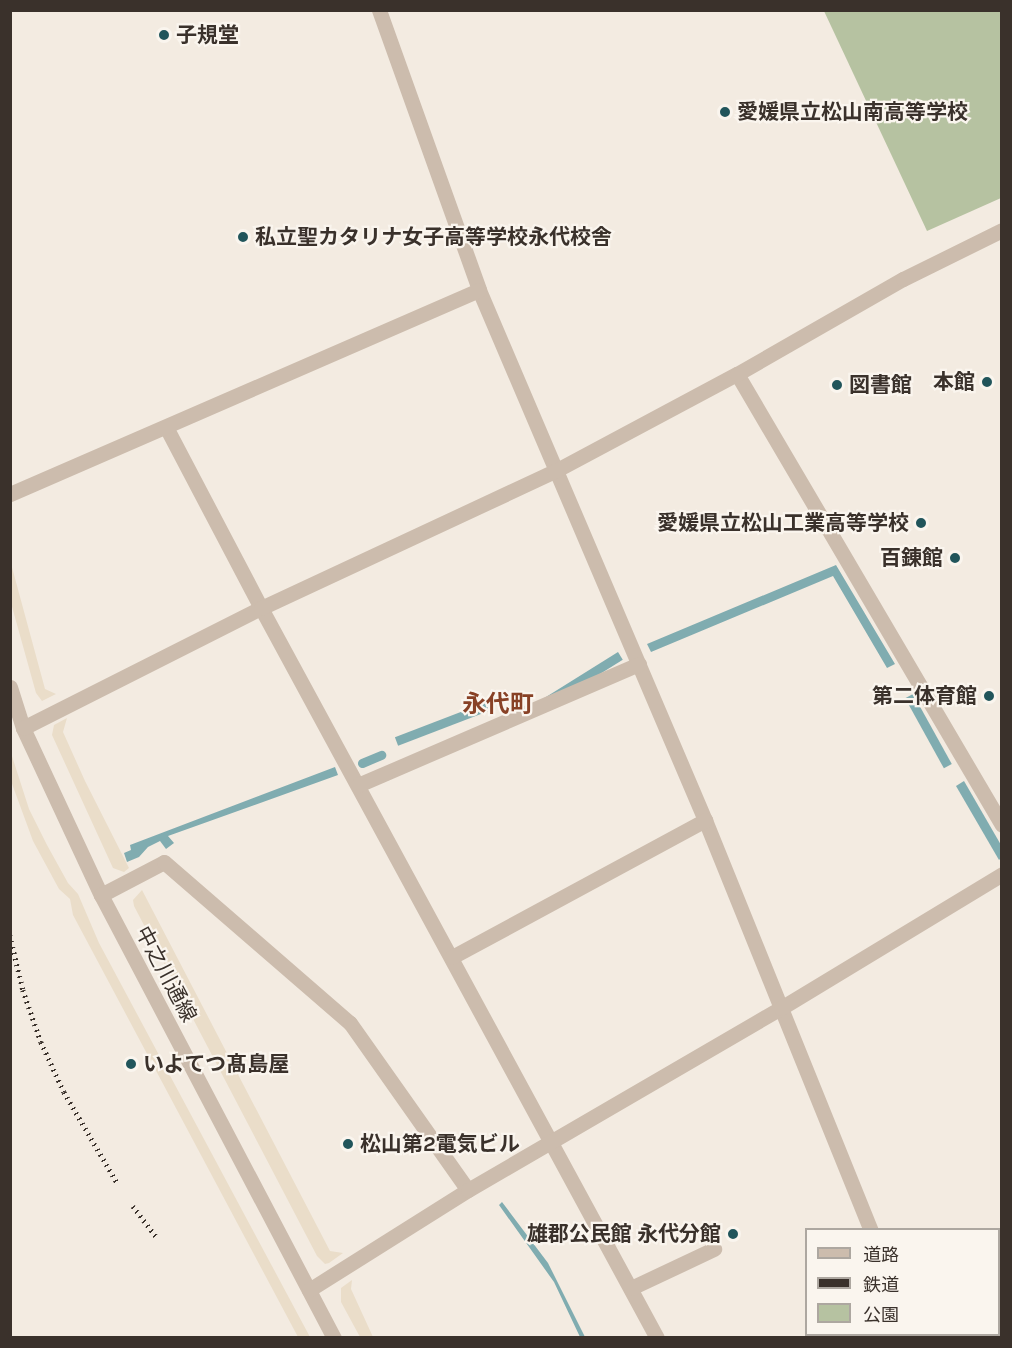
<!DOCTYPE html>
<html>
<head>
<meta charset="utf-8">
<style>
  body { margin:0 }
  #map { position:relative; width:1012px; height:1348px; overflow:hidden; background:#f3ebe1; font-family:Karla,"Noto Sans JP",sans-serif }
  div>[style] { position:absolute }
  .green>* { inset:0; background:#b6c2a1 }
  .plaza>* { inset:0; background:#eaddc9 }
  .water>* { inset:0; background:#80acb0; transform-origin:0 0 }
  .stream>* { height:9px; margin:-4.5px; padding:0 4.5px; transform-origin:4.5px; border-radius:4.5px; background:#80acb0 }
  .minor>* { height:15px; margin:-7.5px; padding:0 7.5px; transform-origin:7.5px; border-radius:7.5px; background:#ccbcad }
  .rail>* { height:4.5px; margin-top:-2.25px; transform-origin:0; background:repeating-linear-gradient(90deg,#3a312b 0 1.5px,transparent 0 6px) }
  .dots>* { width:16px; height:16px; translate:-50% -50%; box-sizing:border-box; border:3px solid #faf5ee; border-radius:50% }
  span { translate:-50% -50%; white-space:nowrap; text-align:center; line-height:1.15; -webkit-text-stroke:4.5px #faf5ee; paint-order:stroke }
  .poi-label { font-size:21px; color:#3a312b; font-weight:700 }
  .left { translate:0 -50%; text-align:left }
  .right { translate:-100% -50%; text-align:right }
  .street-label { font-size:21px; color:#3a312b }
  .quarter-label { font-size:24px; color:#884126; font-weight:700 }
  .frame { position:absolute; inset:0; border:12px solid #3a312b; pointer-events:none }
  .legend { position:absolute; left:805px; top:1228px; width:195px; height:108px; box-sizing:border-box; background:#faf5ee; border:2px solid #ada7a0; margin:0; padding:8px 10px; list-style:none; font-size:18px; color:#3a312b }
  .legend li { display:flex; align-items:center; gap:12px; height:30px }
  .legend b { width:30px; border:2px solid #ada7a0 }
</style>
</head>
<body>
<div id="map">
  <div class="green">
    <i style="clip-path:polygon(824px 11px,1001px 11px,1001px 198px,927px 231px)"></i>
  </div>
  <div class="plaza">
    <i style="clip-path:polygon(10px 560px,45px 689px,56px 694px,42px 701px,36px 693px,11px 603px)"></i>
    <i style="clip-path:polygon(67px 718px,63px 732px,85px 781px,129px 868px,124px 872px,113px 868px,52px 735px,54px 725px)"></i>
    <i style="clip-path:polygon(11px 753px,29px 809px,47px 845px,68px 883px,78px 894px,99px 943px,310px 1337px,298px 1337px,73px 915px,70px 899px,59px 889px,33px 841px,11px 781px)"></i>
    <i style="clip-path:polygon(142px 890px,330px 1251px,343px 1253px,329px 1263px,325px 1264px,317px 1256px,134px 906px,133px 900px)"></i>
    <i style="clip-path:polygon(352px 1280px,351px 1289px,373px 1337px,360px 1337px,341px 1302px,341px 1288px)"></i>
  </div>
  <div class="water">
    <i style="clip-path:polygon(836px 565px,895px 664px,887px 668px,833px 576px,651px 652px,647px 644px)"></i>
    <i style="left:618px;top:652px;width:9px;height:109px;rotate:58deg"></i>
    <i style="left:913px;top:694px;width:80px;height:9px;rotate:61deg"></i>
    <i style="left:492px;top:700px;width:9px;height:104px;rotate:69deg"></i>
    <i style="clip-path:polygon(335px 767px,338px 775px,168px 836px,174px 843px,166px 849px,160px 841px,148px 847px,139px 857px,127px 862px,124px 853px,131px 850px,130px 845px)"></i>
    <i style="clip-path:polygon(964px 781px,1001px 845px,1001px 858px,999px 860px,956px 786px)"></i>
    <i style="clip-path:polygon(502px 1202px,548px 1263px,585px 1337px,580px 1337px,554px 1282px,499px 1205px)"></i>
  </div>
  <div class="stream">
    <i style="left:362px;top:763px;width:21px;rotate:-23deg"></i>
  </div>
  <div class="minor">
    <i style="left:379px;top:10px;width:297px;rotate:70.3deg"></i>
    <i style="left:479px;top:290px;width:576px;rotate:66.91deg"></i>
    <i style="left:705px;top:820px;width:442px;rotate:68deg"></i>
    <i style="left:737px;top:374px;width:523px;rotate:59.56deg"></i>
    <i style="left:166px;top:427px;width:204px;rotate:62.3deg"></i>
    <i style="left:261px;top:608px;width:830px;rotate:61.52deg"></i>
    <i style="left:10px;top:494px;width:511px;rotate:-23.51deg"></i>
    <i style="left:10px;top:687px;width:43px;rotate:72.4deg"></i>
    <i style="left:23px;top:728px;width:184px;rotate:65deg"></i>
    <i style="left:101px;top:895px;width:501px;rotate:62.26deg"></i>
    <i style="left:23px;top:728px;width:267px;rotate:-26.8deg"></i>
    <i style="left:261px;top:608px;width:324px;rotate:-25deg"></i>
    <i style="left:555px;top:471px;width:206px;rotate:-28.1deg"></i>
    <i style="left:737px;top:374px;width:191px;rotate:-29.8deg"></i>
    <i style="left:903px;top:279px;width:110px;rotate:-26.3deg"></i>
    <i style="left:358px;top:785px;width:306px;rotate:-23.3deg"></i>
    <i style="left:101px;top:895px;width:71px;rotate:-27.6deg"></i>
    <i style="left:164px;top:862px;width:246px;rotate:40.9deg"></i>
    <i style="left:350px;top:1023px;width:204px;rotate:54.8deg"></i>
    <i style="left:452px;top:957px;width:288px;rotate:-28.4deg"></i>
    <i style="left:631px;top:1288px;width:92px;rotate:-25.2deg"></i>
    <i style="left:309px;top:1290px;width:188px;rotate:-32.2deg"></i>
    <i style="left:468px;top:1190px;width:362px;rotate:-30.2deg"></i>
    <i style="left:781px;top:1008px;width:258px;rotate:-31.2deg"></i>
    <i style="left:914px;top:1334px;width:4px;rotate:63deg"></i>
  </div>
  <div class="rail">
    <i style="left:10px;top:935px;width:57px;rotate:76.7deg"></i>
    <i style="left:23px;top:990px;width:55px;rotate:70.9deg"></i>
    <i style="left:41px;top:1042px;width:55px;rotate:65.3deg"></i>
    <i style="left:64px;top:1092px;width:107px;rotate:59.6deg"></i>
    <i style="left:133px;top:1206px;width:41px;rotate:52.9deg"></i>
  </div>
  <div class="dots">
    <i style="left:164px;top:35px;background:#21555b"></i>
    <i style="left:725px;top:112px;background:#21555b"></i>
    <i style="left:243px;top:237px;background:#21555b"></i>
    <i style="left:987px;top:382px;background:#21555b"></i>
    <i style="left:837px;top:385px;background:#21555b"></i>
    <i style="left:921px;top:523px;background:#21555b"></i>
    <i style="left:955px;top:558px;background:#21555b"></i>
    <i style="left:989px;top:696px;background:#21555b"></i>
    <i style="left:131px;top:1064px;background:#21555b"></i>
    <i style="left:348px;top:1144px;background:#21555b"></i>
    <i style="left:733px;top:1234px;background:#21555b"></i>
  </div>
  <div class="poi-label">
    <span class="left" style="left:176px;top:35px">子規堂</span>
    <span class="left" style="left:737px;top:112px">愛媛県立松山南高等学校</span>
    <span class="left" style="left:255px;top:237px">私立聖カタリナ女子高等学校永代校舎</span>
    <span class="right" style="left:975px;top:382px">本館</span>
    <span class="left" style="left:849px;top:385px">図書館</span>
    <span class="right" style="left:909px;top:523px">愛媛県立松山工業高等学校</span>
    <span class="right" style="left:943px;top:558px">百錬館</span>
    <span class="right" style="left:977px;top:696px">第二体育館</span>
    <span class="left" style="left:143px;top:1064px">いよてつ髙島屋</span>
    <span class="left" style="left:360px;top:1144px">松山第2電気ビル</span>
    <span class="right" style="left:721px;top:1234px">雄郡公民館 永代分館</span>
  </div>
  <div class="street-label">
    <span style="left:166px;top:974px;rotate:62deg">中之川通線</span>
  </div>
  <div class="quarter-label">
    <span style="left:498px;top:705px">永代町</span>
  </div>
  <div class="frame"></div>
  <ul class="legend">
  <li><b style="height:8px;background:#ccbcad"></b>道路</li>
  <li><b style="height:8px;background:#3a312b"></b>鉄道</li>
  <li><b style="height:16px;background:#b6c2a1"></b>公園</li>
  </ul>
</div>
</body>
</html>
